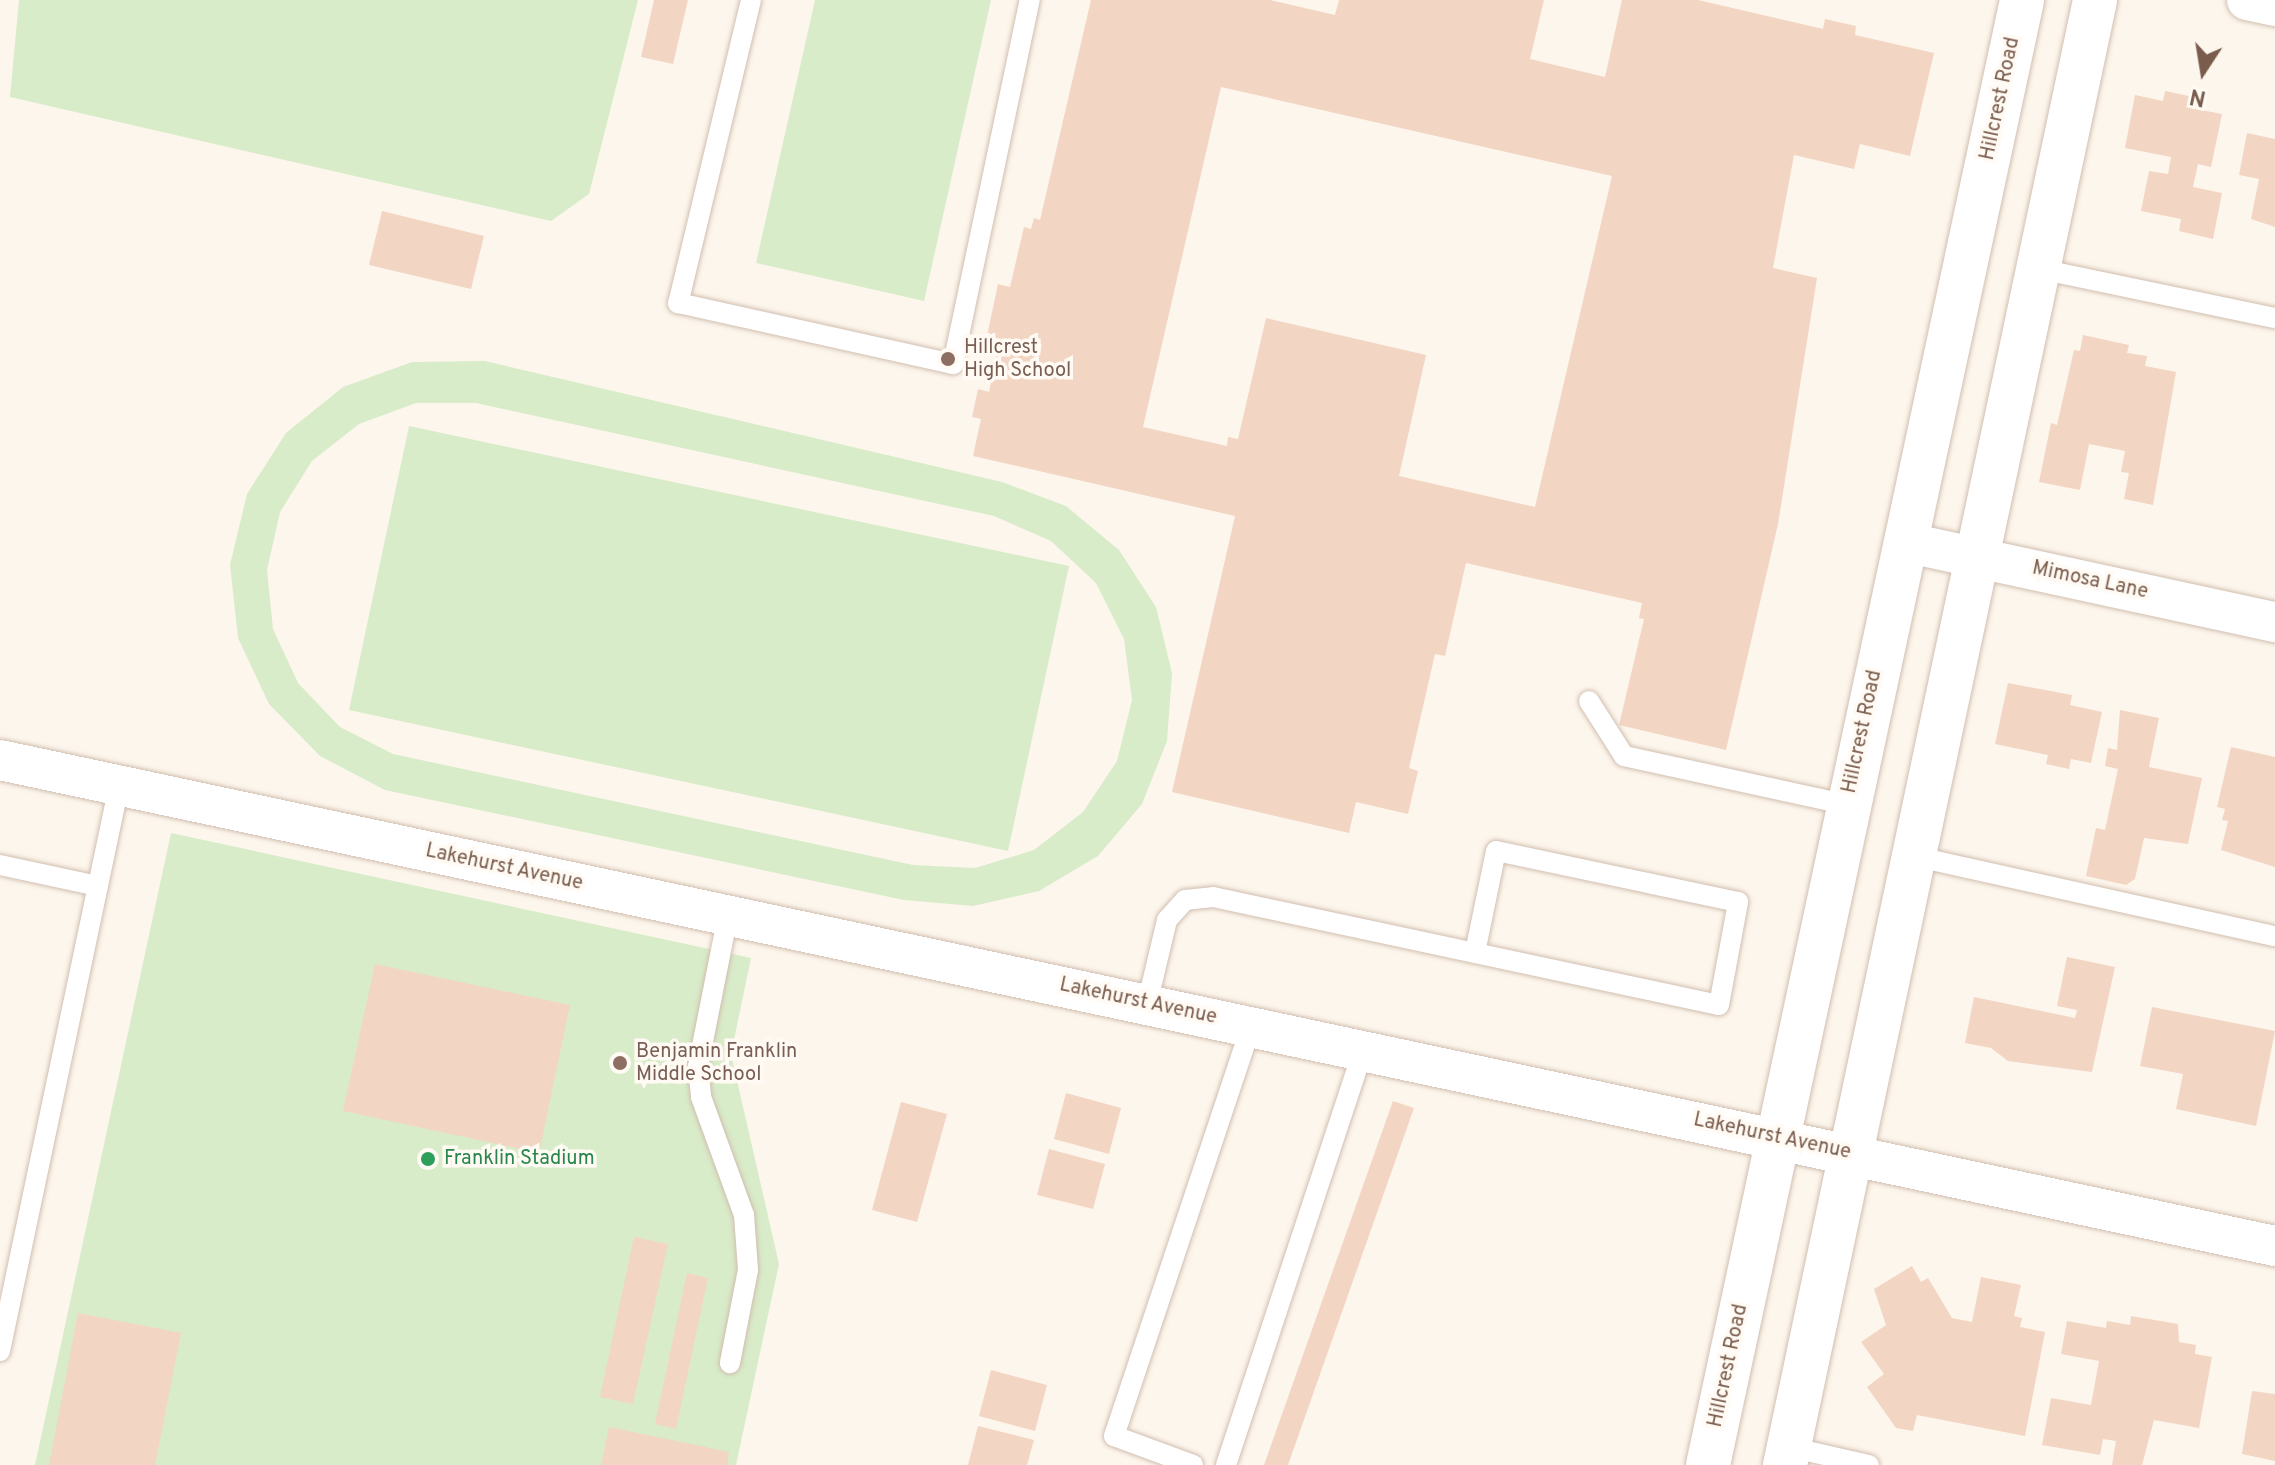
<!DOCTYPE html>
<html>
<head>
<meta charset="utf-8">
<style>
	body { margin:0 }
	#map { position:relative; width:2275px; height:1465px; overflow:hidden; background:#fdf6ec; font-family:Overpass,sans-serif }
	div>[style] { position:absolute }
	.green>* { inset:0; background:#d8ecc9 }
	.building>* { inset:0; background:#f3d5c3 }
	.roads { filter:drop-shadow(0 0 2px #d1beb0) drop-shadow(0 0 2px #d1beb0) }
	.lane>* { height:20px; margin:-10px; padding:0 10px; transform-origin:10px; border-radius:10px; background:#fff }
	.street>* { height:40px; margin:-20px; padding:0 20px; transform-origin:20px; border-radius:20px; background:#fff }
	.secondary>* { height:44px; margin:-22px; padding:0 22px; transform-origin:22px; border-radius:22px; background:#fff }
	.dots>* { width:22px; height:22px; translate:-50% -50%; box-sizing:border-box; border:4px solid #fffaf3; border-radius:50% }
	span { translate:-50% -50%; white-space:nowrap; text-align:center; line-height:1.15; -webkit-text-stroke:7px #fffaf3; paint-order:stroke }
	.street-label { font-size:20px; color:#7a5c4d }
	.education-label { font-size:20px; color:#785e54 }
	.left { translate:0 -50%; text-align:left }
	.leisure-label { font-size:20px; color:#27864d }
	.north { position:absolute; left:2163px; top:32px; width:80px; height:80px; -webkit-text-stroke:6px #fffaf3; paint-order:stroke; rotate:192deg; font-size:22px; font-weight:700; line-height:32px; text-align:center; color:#7a5c4d }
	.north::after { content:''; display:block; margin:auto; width:28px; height:36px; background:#7a5c4d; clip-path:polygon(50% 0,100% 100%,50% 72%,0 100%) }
</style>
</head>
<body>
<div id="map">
	<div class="green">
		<div style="clip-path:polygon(19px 0,638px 0,589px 194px,551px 221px,10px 97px)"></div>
		<div style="clip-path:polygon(815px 0,991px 0,924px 301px,756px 263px)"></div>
		<div style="clip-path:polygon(evenodd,485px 361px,1002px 482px,1066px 506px,1119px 550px,1156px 607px,1172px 673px,1167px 741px,1142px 804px,1098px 856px,1039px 891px,973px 906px,904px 900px,385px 790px,320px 756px,269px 704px,238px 638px,230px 565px,247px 494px,286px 433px,343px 387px,412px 362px,485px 361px,416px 403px,476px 403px,994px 516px,1051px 541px,1096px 583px,1124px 639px,1132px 700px,1117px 761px,1083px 812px,1034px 850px,975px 868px,913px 865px,393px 754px,340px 727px,298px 683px,273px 629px,267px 570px,280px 512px,312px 461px,359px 424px,416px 403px)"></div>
		<div style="clip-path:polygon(409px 426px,1069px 566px,1008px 851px,349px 710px)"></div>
		<div style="clip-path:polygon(171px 833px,751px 958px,731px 1054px,779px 1264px,736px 1465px,35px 1465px)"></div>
	</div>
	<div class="building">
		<div style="clip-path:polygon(654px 0,688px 0,673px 64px,641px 57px)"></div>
		<div style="clip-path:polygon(evenodd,1091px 0,1270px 0,1335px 15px,1339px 0,1544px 0,1530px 59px,1605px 77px,1622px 0,1698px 0,1823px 29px,1825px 19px,1856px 26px,1855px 35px,1934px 53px,1910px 156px,1860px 144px,1854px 169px,1794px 155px,1773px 268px,1817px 278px,1778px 524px,1726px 750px,1619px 725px,1644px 619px,1639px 618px,1642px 603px,1466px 563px,1445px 656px,1435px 654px,1409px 768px,1418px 771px,1408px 814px,1356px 802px,1349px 833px,1172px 792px,1235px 516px,973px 456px,981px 419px,972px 417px,978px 389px,989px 392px,1000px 339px,987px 336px,998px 284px,1010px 287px,1024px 227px,1031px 229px,1034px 218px,1040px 220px,1091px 0,1221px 87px,1612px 176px,1535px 507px,1399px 476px,1426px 355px,1266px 318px,1238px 439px,1228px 437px,1227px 446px,1143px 427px,1221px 87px)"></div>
		<div style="clip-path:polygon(2165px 91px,2194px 97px,2191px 108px,2222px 114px,2211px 167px,2198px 164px,2193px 187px,2222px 193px,2213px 239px,2179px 231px,2181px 219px,2141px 211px,2149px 171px,2168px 174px,2171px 157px,2125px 148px,2135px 95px,2163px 101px)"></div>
		<div style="clip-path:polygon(2247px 133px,2275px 139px,2275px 227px,2251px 219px,2259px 179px,2239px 175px)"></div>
		<div style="clip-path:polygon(382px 211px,484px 236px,471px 289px,369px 265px)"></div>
		<div style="clip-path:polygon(2083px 335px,2129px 345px,2127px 353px,2147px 356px,2145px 366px,2176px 372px,2153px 505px,2124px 499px,2129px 473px,2121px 472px,2125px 451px,2089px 444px,2080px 490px,2039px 482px,2051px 423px,2057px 425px,2074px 350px,2080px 351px)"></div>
		<div style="clip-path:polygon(2008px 683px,2072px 695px,2070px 705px,2102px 712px,2091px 763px,2071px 759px,2069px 769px,2046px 764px,2048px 755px,1995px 744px)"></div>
		<div style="clip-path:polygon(2120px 710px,2159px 718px,2149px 767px,2202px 778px,2188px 844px,2144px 838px,2135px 879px,2126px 885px,2086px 876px,2096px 828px,2105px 830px,2118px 769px,2105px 766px,2108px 748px,2117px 750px)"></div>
		<div style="clip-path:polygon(2231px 747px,2275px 757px,2275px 867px,2221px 850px,2228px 821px,2222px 820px,2225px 809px,2217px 807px)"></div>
		<div style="clip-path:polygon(2067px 957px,2115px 967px,2092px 1072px,2008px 1061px,1991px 1048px,1965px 1043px,1974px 997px,2075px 1018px,2077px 1010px,2057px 1006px)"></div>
		<div style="clip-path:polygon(375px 964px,570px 1005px,539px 1153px,343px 1111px)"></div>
		<div style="clip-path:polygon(2152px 1007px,2275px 1031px,2256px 1126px,2176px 1109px,2183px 1074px,2140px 1066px)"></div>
		<div style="clip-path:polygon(1066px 1093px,1121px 1108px,1109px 1154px,1054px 1139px)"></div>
		<div style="clip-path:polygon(1393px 1101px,1414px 1108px,1288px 1465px,1264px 1465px)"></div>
		<div style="clip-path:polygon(901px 1102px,947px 1114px,917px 1222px,872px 1210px)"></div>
		<div style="clip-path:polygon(1049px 1149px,1105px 1164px,1093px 1209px,1037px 1195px)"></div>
		<div style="clip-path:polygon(634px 1237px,668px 1244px,633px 1404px,600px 1397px)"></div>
		<div style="clip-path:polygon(1912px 1266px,1921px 1282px,1928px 1278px,1952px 1318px,1972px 1322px,1981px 1277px,2021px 1285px,2014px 1316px,2022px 1318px,2020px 1327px,2045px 1332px,2025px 1436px,1917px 1415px,1913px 1431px,1896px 1428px,1867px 1387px,1884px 1374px,1861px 1342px,1886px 1325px,1874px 1289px)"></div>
		<div style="clip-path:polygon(687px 1273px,708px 1278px,676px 1429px,655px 1424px)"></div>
		<div style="clip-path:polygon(78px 1313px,181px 1333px,155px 1465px,49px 1465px)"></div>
		<div style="clip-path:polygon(2131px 1316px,2178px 1324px,2179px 1342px,2196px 1345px,2195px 1354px,2212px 1357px,2199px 1428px,2154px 1420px,2142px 1465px,2112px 1465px,2116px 1441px,2103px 1439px,2100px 1455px,2042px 1445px,2051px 1398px,2091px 1405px,2099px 1361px,2061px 1354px,2067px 1321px,2106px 1328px,2107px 1321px,2130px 1325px)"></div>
		<div style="clip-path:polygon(991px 1370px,1047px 1385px,1035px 1431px,979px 1416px)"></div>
		<div style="clip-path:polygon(2252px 1391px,2275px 1394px,2275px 1461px,2242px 1454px)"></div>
		<div style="clip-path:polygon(978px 1426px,1034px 1440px,1027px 1465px,968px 1465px)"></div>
		<div style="clip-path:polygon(609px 1427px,729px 1452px,727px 1465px,601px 1465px)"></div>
	</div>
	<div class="roads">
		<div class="lane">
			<div style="left:751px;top:0;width:312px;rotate:103.5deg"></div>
			<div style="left:678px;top:303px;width:282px;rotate:12.5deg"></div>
			<div style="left:953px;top:364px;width:372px;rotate:-78.1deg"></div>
			<div style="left:2040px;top:269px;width:240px;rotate:11.8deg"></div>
			<div style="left:1589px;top:701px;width:65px;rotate:57.5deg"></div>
			<div style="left:1624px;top:756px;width:229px;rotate:12.3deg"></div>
			<div style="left:1913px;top:856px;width:371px;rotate:12.5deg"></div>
			<div style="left:0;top:865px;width:100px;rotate:12.1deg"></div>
			<div style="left:728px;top:915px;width:155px;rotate:101.2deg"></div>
			<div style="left:698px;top:1067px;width:30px;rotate:84deg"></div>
			<div style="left:701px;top:1097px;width:126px;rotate:70deg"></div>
			<div style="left:744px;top:1215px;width:55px;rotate:85.8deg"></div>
			<div style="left:748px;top:1270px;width:95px;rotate:101deg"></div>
			<div style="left:1147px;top:1004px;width:86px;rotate:-76.6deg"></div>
			<div style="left:1167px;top:920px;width:27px;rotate:-48deg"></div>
			<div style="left:1185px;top:900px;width:28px;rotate:-6deg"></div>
			<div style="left:1213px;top:897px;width:517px;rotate:12.05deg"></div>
			<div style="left:1719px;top:1005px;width:105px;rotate:-79.5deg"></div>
			<div style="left:1738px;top:902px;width:247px;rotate:-168.1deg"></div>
			<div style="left:1496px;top:851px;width:103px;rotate:101.7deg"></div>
			<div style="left:0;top:1351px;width:577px;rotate:-78.11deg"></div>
			<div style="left:1789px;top:1447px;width:82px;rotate:12.7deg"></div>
			<div style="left:1193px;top:1465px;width:84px;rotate:-159.8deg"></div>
			<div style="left:1114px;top:1436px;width:432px;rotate:-71.5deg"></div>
			<div style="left:1226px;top:1465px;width:437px;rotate:-71.7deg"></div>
		</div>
		<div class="street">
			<div style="left:2247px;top:0;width:29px;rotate:12deg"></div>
			<div style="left:1904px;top:542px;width:380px;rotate:12.2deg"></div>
			<div style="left:0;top:760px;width:2326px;rotate:12.06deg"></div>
		</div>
		<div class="secondary">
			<div style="left:1708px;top:1465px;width:1498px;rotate:-77.9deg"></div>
			<div style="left:1785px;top:1465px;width:1497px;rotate:-78.05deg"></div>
		</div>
	</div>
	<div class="dots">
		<div style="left:948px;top:359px;background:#8d6e63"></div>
		<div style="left:620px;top:1063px;background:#8d6e63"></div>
		<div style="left:428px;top:1159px;background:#2e9e5b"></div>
	</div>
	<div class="street-label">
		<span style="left:2001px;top:99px;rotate:-78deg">Hillcrest Road</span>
		<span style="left:2090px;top:581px;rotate:12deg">Mimosa Lane</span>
		<span style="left:1863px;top:732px;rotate:-78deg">Hillcrest Road</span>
		<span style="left:504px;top:868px;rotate:12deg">Lakehurst Avenue</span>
		<span style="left:1138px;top:1002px;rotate:12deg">Lakehurst Avenue</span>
		<span style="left:1772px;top:1137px;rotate:12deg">Lakehurst Avenue</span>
		<span style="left:1729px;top:1366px;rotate:-78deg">Hillcrest Road</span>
	</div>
	<div class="education-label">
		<span class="left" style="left:964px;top:360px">Hillcrest<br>High School</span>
		<span class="left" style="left:636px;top:1064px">Benjamin Franklin<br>Middle School</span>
	</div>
	<div class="leisure-label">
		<span class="left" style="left:444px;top:1159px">Franklin Stadium</span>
	</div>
	<div class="north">N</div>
</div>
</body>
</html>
